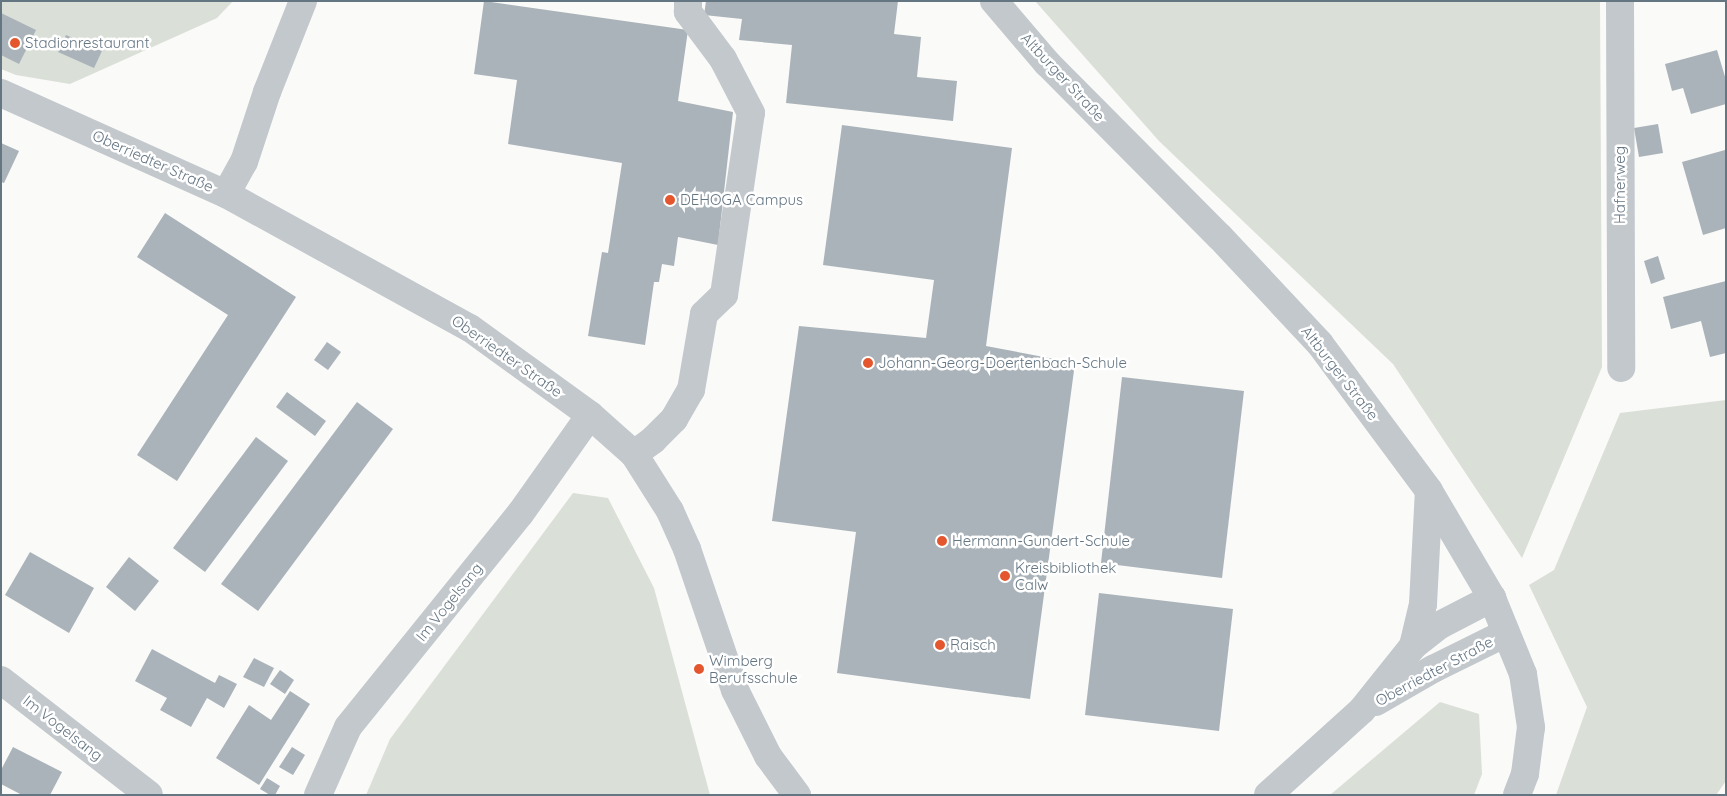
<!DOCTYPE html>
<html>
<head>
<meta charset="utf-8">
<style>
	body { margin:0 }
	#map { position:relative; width:1727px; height:796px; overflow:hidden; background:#fafaf8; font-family:Quicksand,sans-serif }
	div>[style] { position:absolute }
	.green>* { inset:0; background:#dadfd7 }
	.building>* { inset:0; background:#aab3b9 }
	.minor>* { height:28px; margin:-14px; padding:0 14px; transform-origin:14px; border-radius:14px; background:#c3c8cc }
	.dots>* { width:14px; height:14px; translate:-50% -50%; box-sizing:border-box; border:2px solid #fff; border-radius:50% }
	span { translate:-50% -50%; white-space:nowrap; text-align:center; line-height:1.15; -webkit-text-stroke:5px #fff; paint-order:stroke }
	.poi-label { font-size:15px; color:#657683 }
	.left { translate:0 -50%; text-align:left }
	.street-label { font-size:15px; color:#657683 }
	.frame { position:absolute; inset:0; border:2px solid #657683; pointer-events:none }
</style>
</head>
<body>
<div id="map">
	<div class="green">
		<div style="clip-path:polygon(1px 1px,233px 1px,217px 18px,70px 84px,16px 75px,1px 69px)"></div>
		<div style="clip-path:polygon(1035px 1px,1600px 1px,1602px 367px,1522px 558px,1393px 364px,1159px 141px)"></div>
		<div style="clip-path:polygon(1726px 400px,1726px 781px,1716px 795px,1556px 795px,1587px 707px,1529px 585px,1554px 570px,1620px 413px)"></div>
		<div style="clip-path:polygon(573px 493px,608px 498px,654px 588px,710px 795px,366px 795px,390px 739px)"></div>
		<div style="clip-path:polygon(1440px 702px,1479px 714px,1482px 774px,1474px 795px,1330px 795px)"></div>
	</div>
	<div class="building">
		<div style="clip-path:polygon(484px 1px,688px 30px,678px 101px,733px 112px,718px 245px,678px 237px,674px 266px,662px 264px,659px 282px,654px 282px,645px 345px,588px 336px,602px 252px,608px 253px,622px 163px,508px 144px,517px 80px,474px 74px)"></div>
		<div style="clip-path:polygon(706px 1px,898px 1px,894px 34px,921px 37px,917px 77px,957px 81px,953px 121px,786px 103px,792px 45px,739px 40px,742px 19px,704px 15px)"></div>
		<div style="clip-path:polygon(1px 13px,36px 30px,19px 64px,1px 55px)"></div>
		<div style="clip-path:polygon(66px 35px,102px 51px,94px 68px,58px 52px)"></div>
		<div style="clip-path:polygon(1717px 50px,1726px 80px,1726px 104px,1691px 114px,1683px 88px,1672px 91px,1665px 64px)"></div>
		<div style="clip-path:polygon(1658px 124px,1663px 153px,1639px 157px,1634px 128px)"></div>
		<div style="clip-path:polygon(842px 125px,1012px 148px,986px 346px,1075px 363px,1030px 699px,837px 673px,856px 532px,772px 521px,799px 326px,926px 338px,934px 280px,823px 265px)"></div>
		<div style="clip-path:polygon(1px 143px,19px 151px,4px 183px,1px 182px)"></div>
		<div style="clip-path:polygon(1725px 150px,1726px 228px,1703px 235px,1682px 162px)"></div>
		<div style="clip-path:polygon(165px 213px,296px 297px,177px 481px,137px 455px,228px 315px,137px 257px)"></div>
		<div style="clip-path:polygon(1658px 256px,1665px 279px,1651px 284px,1644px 261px)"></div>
		<div style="clip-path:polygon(1726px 281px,1726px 353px,1710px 357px,1701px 321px,1671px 329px,1663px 297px)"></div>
		<div style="clip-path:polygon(327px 342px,341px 352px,328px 370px,314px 360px)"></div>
		<div style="clip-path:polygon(1122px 377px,1244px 391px,1222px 578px,1101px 563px)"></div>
		<div style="clip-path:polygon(287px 392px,326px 421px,315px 436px,276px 407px)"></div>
		<div style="clip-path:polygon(357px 402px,393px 429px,258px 611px,221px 584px)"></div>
		<div style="clip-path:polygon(256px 437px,288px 461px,205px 572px,173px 548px)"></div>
		<div style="clip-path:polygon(30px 552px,94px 588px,69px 633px,5px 595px)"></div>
		<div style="clip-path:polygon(129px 557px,159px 581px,135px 611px,106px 587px)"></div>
		<div style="clip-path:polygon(1099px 593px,1233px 609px,1219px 731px,1085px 715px)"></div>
		<div style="clip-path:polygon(152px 649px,215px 683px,219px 675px,237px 684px,224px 708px,207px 698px,191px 727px,160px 710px,167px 698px,135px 681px)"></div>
		<div style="clip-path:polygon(254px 658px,274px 668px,264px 687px,243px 677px)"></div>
		<div style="clip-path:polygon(280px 670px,294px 680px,285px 694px,270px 684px)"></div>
		<div style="clip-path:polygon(290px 691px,310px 704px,259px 785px,216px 758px,249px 705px,271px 720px)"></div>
		<div style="clip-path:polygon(13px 747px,62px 772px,50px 795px,22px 795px,1px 784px,1px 770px)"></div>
		<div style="clip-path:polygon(292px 747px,305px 755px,293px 775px,279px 767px)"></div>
		<div style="clip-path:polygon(267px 778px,280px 786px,275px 795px,270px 795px,260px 789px)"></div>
	</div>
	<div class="minor">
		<div style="left:994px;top:1px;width:82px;rotate:49.5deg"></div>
		<div style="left:1047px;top:63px;width:245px;rotate:45.2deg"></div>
		<div style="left:1220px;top:237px;width:146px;rotate:46.9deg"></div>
		<div style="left:1320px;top:344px;width:183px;rotate:53.4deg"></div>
		<div style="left:1429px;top:491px;width:124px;rotate:59.5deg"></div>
		<div style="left:1492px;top:598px;width:82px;rotate:67.8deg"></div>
		<div style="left:1523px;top:674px;width:54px;rotate:81.4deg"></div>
		<div style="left:1531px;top:727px;width:47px;rotate:97.3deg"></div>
		<div style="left:1525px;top:774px;width:22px;rotate:111deg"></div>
		<div style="left:1620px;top:1px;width:367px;rotate:89.8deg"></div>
		<div style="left:1px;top:93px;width:247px;rotate:24.2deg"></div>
		<div style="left:226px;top:194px;width:278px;rotate:28.8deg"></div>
		<div style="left:470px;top:328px;width:148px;rotate:35.9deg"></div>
		<div style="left:590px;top:415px;width:59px;rotate:41.6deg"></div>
		<div style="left:634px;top:454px;width:67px;rotate:57.7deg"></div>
		<div style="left:670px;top:511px;width:42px;rotate:65.9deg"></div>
		<div style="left:687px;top:549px;width:149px;rotate:71.2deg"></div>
		<div style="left:735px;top:690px;width:74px;rotate:63.4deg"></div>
		<div style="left:768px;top:756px;width:49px;rotate:53.4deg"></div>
		<div style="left:226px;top:194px;width:37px;rotate:-61deg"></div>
		<div style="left:244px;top:162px;width:74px;rotate:-71.8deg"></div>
		<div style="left:267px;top:92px;width:98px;rotate:-68.4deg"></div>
		<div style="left:634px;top:454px;width:24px;rotate:-36deg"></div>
		<div style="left:653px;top:440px;width:30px;rotate:-45deg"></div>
		<div style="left:674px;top:419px;width:34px;rotate:-60deg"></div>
		<div style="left:691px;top:390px;width:77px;rotate:-80.3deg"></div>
		<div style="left:704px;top:314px;width:28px;rotate:-44deg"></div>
		<div style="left:724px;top:295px;width:184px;rotate:-81.6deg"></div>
		<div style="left:751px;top:113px;width:61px;rotate:-117.4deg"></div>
		<div style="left:723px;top:59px;width:59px;rotate:-126.7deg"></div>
		<div style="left:688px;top:12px;width:11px;rotate:-90deg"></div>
		<div style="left:1413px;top:646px;width:43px;rotate:-76.6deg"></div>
		<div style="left:1423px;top:604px;width:113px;rotate:-87deg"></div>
		<div style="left:1px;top:680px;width:187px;rotate:37.8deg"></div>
		<div style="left:1376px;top:702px;width:66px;rotate:-30.1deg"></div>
		<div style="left:1433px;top:669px;width:81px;rotate:-26.3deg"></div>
		<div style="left:318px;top:795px;width:74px;rotate:-66.2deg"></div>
		<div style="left:348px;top:727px;width:274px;rotate:-51.1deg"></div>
		<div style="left:520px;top:514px;width:121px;rotate:-54.7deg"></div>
		<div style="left:1268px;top:795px;width:127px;rotate:-42.1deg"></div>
		<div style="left:1362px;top:710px;width:82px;rotate:-51.4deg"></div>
		<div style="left:1413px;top:646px;width:34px;rotate:-38deg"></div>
		<div style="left:1440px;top:625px;width:59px;rotate:-27.4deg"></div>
	</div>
	<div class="dots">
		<div style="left:15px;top:43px;background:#e4572e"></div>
		<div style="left:670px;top:200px;background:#e4572e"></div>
		<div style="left:868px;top:363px;background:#e4572e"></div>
		<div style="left:942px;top:541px;background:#e4572e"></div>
		<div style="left:1005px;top:576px;background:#e4572e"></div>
		<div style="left:940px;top:645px;background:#e4572e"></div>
		<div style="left:699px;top:669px;background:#e4572e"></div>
	</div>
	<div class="poi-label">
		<span class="left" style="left:25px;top:43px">Stadionrestaurant</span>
		<span class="left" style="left:680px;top:200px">DEHOGA Campus</span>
		<span class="left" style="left:878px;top:363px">Johann-Georg-Doertenbach-Schule</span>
		<span class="left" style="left:952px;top:541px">Hermann-Gundert-Schule</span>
		<span class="left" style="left:1015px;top:576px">Kreisbibliothek<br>Calw</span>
		<span class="left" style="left:950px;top:645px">Raisch</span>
		<span class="left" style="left:709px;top:669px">Wimberg<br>Berufsschule</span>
	</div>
	<div class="street-label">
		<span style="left:1063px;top:77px;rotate:47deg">Altburger Straße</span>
		<span style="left:153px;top:161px;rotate:24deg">Oberriedter Straße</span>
		<span style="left:1620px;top:185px;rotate:-90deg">Hafnerweg</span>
		<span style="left:507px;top:356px;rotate:35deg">Oberriedter Straße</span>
		<span style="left:1340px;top:373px;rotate:52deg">Altburger Straße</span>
		<span style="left:449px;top:602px;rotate:-51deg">Im Vogelsang</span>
		<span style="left:1434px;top:671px;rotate:-28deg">Oberriedter Straße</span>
		<span style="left:63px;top:728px;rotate:38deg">Im Vogelsang</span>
	</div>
	<div class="frame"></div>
</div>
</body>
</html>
